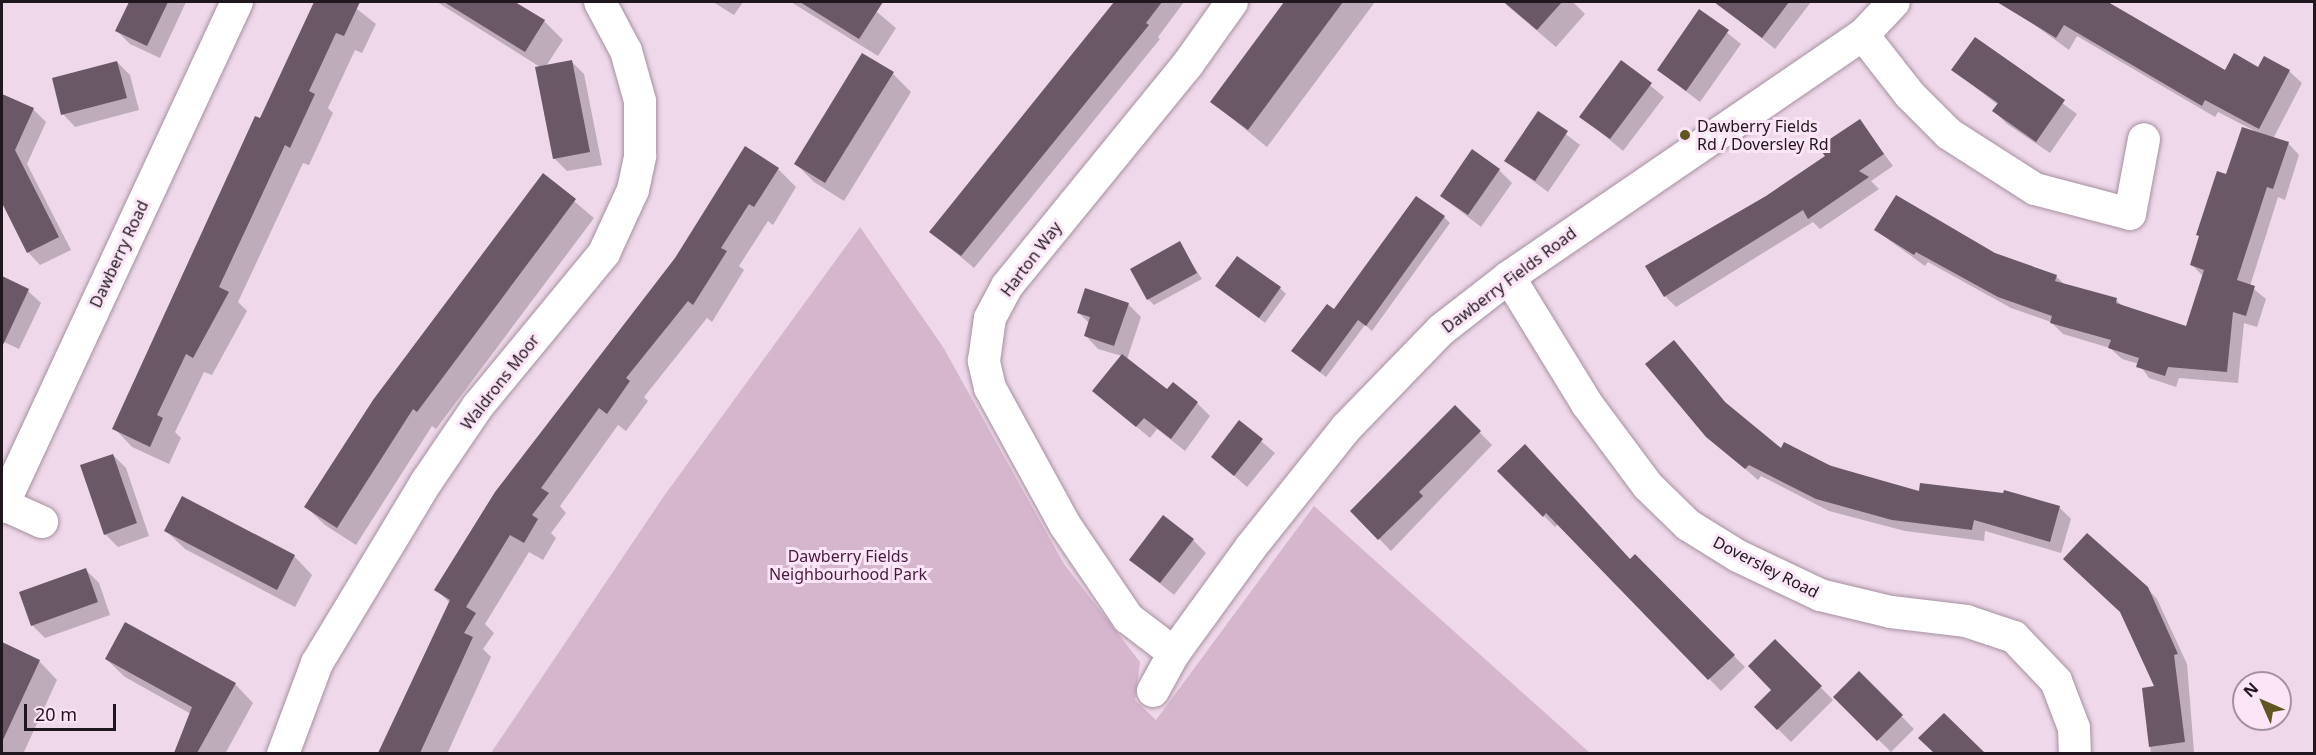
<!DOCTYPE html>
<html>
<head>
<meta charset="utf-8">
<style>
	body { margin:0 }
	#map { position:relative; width:2316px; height:755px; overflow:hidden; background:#eed8e9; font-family:"Noto Sans",sans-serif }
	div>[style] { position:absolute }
	.green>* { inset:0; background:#d5b6cd }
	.shadow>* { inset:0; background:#0003 }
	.building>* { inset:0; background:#6b5866 }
	.roads { filter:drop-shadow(0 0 2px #a590a0) drop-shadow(0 0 2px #a590a0) }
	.minor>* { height:32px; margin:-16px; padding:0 16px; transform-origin:16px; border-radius:16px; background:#fff }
	.dots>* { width:16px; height:16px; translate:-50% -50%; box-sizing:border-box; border:3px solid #fce5f6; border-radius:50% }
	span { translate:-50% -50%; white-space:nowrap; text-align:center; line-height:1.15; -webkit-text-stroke:6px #fce5f6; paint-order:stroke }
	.poi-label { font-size:16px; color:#1f171d }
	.left { translate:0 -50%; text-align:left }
	.street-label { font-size:16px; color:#1f171d }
	.park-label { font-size:16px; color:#47193f }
	.frame { position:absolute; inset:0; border:3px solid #1f171d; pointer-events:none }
	.north { position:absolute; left:2232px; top:671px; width:60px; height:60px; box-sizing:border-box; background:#fce5f6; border:2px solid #a4939f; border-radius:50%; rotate:315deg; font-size:16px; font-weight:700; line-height:24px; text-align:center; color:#1f171d }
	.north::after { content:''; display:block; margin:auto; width:21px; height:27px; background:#615622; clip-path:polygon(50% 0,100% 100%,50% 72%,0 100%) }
	.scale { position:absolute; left:24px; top:704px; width:92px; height:27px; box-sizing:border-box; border:3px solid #1f171d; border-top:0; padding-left:8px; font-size:18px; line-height:21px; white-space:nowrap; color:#1f171d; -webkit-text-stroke:4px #fce5f6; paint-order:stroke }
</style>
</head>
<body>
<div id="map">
	<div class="green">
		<div style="clip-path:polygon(860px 227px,943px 347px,1064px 564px,1140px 662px,1135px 700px,1156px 720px,1314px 506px,1590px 753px,491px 753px,664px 496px)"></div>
	</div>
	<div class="shadow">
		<div style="clip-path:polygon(131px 2px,186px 2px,160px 58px,130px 44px,117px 31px)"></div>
		<div style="clip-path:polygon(316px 2px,348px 2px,376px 24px,362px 53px,355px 50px,328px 108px,333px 113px,309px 165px,303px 163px,238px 302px,247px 311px,212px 375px,204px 372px,175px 432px,181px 438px,169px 464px,132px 447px,114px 428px)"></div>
		<div style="clip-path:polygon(437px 2px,513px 2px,544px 21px,563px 40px,546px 66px,571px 61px,584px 74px,602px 165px,567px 171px,554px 158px,540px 67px)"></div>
		<div style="clip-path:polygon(713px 2px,743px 2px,734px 15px)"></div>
		<div style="clip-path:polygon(791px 2px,865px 2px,896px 28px,878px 56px)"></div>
		<div style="clip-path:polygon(1116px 2px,1184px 2px,1158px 37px,1160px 39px,974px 268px,931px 232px)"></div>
		<div style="clip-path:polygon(1286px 2px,1375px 2px,1267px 147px,1212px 102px)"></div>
		<div style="clip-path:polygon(1503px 2px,1573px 2px,1585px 14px,1556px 47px)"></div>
		<div style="clip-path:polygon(1742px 2px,1811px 2px,1775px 49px,1732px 14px)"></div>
		<div style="clip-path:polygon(2029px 2px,2085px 2px,2114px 20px,2225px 73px,2259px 69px,2289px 71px,2302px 83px,2273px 139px,2288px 143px,2299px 155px,2285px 200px,2278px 197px,2250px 286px,2266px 299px,2257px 327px,2244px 323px,2238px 383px,2179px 378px,2176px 387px,2149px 378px,2139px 364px,2122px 359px,2110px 348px,2063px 334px,2051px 322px,2011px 308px,1928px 262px,1925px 266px,1875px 230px,1994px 255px,2056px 276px,2065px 285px,2116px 300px,2124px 307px,2187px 328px,2204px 277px,2192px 265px,2255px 131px,2218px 112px,2215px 117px,2077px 36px,2069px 50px,2021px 15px)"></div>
		<div style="clip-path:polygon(1700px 11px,1741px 44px,1700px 102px,1658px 70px)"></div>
		<div style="clip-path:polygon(1975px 39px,2077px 114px,2050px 153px,2007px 124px,1994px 111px,1998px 105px,1953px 70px)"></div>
		<div style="clip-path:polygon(863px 55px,893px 74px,911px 92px,844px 201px,814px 182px,796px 164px)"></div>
		<div style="clip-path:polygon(117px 62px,130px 75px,139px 110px,75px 127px,63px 114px)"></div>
		<div style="clip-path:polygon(1622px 62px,1664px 97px,1623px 151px,1581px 116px)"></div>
		<div style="clip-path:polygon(3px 96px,34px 110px,46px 122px,27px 164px,71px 250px,40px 265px,28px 252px,2px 200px,2px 194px,21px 184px,2px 175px)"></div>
		<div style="clip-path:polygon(1538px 113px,1580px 145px,1548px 192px,1506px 161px)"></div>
		<div style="clip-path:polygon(1860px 121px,1893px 166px,1871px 181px,1879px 189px,1820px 229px,1813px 222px,1676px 307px,1665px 296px,1767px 197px,1827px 156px)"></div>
		<div style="clip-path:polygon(778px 169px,796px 187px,773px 225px,768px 221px,739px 266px,744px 270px,712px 322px,707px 318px,644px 397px,648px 401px,626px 431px,618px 425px,560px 506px,566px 513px,551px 533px,556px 538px,543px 560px,529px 552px,485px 624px,494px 633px,483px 649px,491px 657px,447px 754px,380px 754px,450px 603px,436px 589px,496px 493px)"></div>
		<div style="clip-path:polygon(1499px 170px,1512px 183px,1481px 227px,1441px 196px)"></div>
		<div style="clip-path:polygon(543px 175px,594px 218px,436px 429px,432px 426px,356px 545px,325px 525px,306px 507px)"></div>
		<div style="clip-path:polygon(1444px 217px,1450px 223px,1372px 331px,1365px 325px,1326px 377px,1299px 357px,1334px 312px)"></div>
		<div style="clip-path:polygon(1179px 243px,1202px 279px,1154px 305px,1148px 299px)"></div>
		<div style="clip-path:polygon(2px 278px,28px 291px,41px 303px,19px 349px,2px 341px)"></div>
		<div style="clip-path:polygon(1217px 286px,1280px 288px,1286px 294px,1265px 323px)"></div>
		<div style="clip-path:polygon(1128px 304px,1141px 317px,1127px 359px,1167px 391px,1197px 403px,1210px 416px,1185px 451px,1157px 429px,1150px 438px,1094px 391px,1122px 356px,1098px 349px,1086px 336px,1089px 323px,1079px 313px)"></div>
		<div style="clip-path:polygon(1685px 354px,1731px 409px,1781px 450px,1920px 493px,2059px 507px,2071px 519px,2061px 553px,1985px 531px,1984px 541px,1905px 531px,1829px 511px,1761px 476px,1758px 480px,1707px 436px)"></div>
		<div style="clip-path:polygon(1455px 407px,1492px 445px,1391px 551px,1352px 511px)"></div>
		<div style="clip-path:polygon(1239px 422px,1275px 453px,1247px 487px,1213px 457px)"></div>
		<div style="clip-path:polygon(113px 455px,126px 468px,149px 536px,118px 547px,105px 534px)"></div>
		<div style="clip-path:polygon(1499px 471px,1631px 560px,1635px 557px,1745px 667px,1721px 691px,1558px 524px,1555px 527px)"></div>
		<div style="clip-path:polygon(166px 531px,294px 556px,312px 575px,295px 607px,185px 549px)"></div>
		<div style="clip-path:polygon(1193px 540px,1206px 553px,1174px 595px,1131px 560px)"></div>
		<div style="clip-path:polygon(86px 570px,99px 583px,110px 615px,45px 638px,32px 625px)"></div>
		<div style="clip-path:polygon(2147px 588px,2157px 599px,2187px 664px,2194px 752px,2151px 754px,2144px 689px,2156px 688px,2122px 612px)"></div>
		<div style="clip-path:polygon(1775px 641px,1833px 700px,1791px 742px,1756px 707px,1773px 690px)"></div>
		<div style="clip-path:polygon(7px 647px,39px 661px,57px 680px,23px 754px,2px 754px,2px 659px)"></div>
		<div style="clip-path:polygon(106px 659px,235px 684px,253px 703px,225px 754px,175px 754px,191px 714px,125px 677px)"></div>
		<div style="clip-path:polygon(1859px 673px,1914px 729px,1891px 752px,1835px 697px)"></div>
		<div style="clip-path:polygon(1944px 715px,1982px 754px,1936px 754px,1921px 738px)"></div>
	</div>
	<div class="building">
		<div style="clip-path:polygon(129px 2px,168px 2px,147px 46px,115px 31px)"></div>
		<div style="clip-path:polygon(314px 2px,360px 2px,344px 36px,336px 33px,309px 91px,315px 94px,290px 148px,285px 145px,219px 287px,229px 292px,193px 358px,186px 354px,157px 415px,163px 418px,150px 447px,112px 429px,255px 116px,260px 118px)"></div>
		<div style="clip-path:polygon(444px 2px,515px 2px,545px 20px,525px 52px)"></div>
		<div style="clip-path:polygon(800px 2px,883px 2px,859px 39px)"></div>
		<div style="clip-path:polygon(1114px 2px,1162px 2px,1146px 23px,1149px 25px,961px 256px,929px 232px)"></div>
		<div style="clip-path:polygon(1284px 2px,1343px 2px,1248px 130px,1210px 102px)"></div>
		<div style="clip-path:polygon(1504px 2px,1562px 2px,1537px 30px)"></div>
		<div style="clip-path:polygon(1714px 2px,1789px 2px,1762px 38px)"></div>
		<div style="clip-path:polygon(1997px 2px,2108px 2px,2225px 70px,2234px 53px,2258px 67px,2264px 56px,2290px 70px,2259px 129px,2205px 100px,2202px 106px,2064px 25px,2056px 38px)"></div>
		<div style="clip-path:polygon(1699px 9px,1729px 30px,1686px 91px,1657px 70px)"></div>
		<div style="clip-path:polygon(1975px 37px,2065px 100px,2036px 142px,1992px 111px,1998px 103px,1951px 70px)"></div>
		<div style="clip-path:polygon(862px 53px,894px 72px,825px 183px,794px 164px)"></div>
		<div style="clip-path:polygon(572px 60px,590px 152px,553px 159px,535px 67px)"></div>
		<div style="clip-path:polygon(1621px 60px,1652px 83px,1610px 139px,1579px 117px)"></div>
		<div style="clip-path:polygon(117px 61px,127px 98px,61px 115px,52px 78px)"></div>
		<div style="clip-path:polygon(2px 94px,34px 108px,15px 150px,59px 237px,27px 253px,2px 203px)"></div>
		<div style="clip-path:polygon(1538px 111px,1568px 131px,1535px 181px,1504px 161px)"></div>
		<div style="clip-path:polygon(1860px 119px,1884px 154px,1859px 171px,1869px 177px,1808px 219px,1803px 210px,1664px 297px,1645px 266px,1766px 196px,1825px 156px,1818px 147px)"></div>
		<div style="clip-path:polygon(2242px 127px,2289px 142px,2273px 189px,2267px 187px,2237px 280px,2255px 286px,2246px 316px,2233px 312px,2227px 372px,2168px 367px,2165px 376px,2136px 367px,2139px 358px,2108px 348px,2111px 340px,2050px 323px,2052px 316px,1998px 297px,1916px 252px,1914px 255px,1874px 230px,1896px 195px,1995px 253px,2057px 275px,2055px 281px,2117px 298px,2116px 303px,2186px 326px,2204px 270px,2190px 265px,2199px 236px,2196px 235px,2217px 171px,2226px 174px)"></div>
		<div style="clip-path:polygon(745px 146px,779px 168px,754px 207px,749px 204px,721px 248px,727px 251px,693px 305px,688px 301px,626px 378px,630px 381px,607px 414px,599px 408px,541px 488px,549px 493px,532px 515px,538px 519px,524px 543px,510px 535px,466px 607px,476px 613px,464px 633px,473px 637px,420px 753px,378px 753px,450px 600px,434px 590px,495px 492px,675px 258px)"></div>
		<div style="clip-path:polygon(1472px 149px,1500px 169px,1468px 215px,1440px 196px)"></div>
		<div style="clip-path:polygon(543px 173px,576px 199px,417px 412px,413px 409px,337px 528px,304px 507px,373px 400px)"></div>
		<div style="clip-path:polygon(1416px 196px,1445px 216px,1366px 326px,1358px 320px,1320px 372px,1291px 351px,1327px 304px,1334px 309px)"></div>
		<div style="clip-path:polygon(1180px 241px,1197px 273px,1147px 300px,1130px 269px)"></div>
		<div style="clip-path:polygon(1237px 256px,1281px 287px,1259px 318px,1215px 286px)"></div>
		<div style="clip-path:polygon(2px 276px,29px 289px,2px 347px)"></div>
		<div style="clip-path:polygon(1085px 288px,1129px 303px,1114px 346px,1084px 336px,1090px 317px,1077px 313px)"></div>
		<div style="clip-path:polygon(1674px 340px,1725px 402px,1781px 448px,1784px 442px,1831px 466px,1919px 491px,1920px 483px,2003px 493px,2004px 490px,2060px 506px,2050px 542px,1974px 520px,1972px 530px,1892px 520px,1816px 499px,1749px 465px,1745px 469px,1706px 437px,1645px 364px)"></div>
		<div style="clip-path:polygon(1122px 354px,1167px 389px,1173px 382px,1198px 402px,1171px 439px,1144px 418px,1136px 427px,1092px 391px)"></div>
		<div style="clip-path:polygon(1455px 405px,1481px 431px,1419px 492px,1423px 496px,1378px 540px,1350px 511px)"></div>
		<div style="clip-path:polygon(1239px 420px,1263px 439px,1234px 476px,1211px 457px)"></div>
		<div style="clip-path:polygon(1525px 444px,1630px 559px,1635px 554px,1735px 655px,1708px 680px,1546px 513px,1543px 517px,1497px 471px)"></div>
		<div style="clip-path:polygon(113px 454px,137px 523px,104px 535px,80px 465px)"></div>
		<div style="clip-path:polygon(182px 496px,295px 555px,277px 590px,164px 531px)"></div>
		<div style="clip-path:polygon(1163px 515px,1194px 539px,1160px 583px,1129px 560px)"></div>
		<div style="clip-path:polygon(2087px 533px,2148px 587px,2178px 654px,2174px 655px,2185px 742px,2149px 747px,2142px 688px,2154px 686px,2120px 612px,2063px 559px)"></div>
		<div style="clip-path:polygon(86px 568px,98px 602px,31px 626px,19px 592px)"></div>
		<div style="clip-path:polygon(125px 622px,236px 683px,197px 753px,174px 753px,192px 707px,105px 659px)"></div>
		<div style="clip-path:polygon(1775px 639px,1822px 686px,1777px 730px,1754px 707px,1771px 690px,1748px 666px)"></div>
		<div style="clip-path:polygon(2px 642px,40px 660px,2px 742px)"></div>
		<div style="clip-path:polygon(1859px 671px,1903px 715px,1877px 741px,1833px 697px)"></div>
		<div style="clip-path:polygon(1944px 713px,1985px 753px,1934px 753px,1918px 738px)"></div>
	</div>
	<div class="roads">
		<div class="minor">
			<div style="left:1863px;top:35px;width:76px;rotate:51.9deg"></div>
			<div style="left:1910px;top:95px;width:55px;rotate:45deg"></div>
			<div style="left:1949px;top:134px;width:102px;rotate:32.6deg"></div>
			<div style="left:2035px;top:189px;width:98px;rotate:14.7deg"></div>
			<div style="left:2130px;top:214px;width:76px;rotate:-79.4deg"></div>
			<div style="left:1509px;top:277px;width:149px;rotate:58.4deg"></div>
			<div style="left:1587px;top:404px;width:102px;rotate:53.4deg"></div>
			<div style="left:1648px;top:486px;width:56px;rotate:44.3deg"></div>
			<div style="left:1688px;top:525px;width:59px;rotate:31.8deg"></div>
			<div style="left:1738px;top:556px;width:91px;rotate:25.4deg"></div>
			<div style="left:1820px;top:595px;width:73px;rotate:13.5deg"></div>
			<div style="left:1891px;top:612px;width:76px;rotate:6.8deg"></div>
			<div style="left:1966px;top:621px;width:51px;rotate:18.4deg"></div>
			<div style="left:2014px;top:637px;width:61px;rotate:46.3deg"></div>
			<div style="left:2056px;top:681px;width:50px;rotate:69deg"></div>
			<div style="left:2074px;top:728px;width:26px;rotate:88deg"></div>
			<div style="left:2px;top:504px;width:44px;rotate:24.2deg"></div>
			<div style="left:2px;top:507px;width:557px;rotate:-65.05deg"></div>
			<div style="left:1174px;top:653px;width:58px;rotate:-142.7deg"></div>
			<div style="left:1128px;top:618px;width:112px;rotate:-124.1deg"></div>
			<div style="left:1065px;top:525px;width:156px;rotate:-118.7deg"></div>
			<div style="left:990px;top:388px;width:28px;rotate:-103deg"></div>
			<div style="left:984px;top:361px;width:43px;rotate:-82.1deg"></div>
			<div style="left:990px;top:318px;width:36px;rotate:-62deg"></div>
			<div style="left:1007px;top:286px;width:286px;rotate:-50.8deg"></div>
			<div style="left:1188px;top:64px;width:76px;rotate:-54.6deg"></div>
			<div style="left:1153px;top:691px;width:43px;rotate:-61.1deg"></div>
			<div style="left:1174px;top:653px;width:131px;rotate:-54deg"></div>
			<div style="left:1251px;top:547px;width:152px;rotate:-51.4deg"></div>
			<div style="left:1346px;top:428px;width:136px;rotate:-45.9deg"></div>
			<div style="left:1441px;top:330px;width:86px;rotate:-37.9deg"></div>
			<div style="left:1509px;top:277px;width:429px;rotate:-34.4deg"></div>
			<div style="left:1863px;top:35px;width:45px;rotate:-46.8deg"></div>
			<div style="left:283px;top:754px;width:97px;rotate:-69.5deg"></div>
			<div style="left:317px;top:663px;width:213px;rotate:-58.9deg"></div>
			<div style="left:427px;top:481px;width:91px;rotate:-55.8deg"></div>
			<div style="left:478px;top:406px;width:198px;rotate:-50.5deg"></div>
			<div style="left:604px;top:253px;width:69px;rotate:-65.3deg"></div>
			<div style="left:633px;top:190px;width:35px;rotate:-78deg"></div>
			<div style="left:640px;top:156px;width:55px;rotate:-90deg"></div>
			<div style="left:640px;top:101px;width:52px;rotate:-105.6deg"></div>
			<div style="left:626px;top:51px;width:55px;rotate:-118deg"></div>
		</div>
	</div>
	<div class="dots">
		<div style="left:1685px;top:135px;background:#615622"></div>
	</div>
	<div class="poi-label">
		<span class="left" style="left:1697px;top:135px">Dawberry Fields<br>Rd / Doversley Rd</span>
	</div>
	<div class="street-label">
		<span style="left:119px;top:254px;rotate:-65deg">Dawberry Road</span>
		<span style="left:1031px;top:259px;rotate:-53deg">Harton Way</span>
		<span style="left:1509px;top:280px;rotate:-37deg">Dawberry Fields Road</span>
		<span style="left:500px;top:382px;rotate:-52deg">Waldrons Moor</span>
		<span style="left:1766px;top:567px;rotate:27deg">Doversley Road</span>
	</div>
	<div class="park-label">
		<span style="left:848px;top:565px">Dawberry Fields<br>Neighbourhood Park</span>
	</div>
	<div class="frame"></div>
	<div class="north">N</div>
	<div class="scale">20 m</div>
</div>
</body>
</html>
